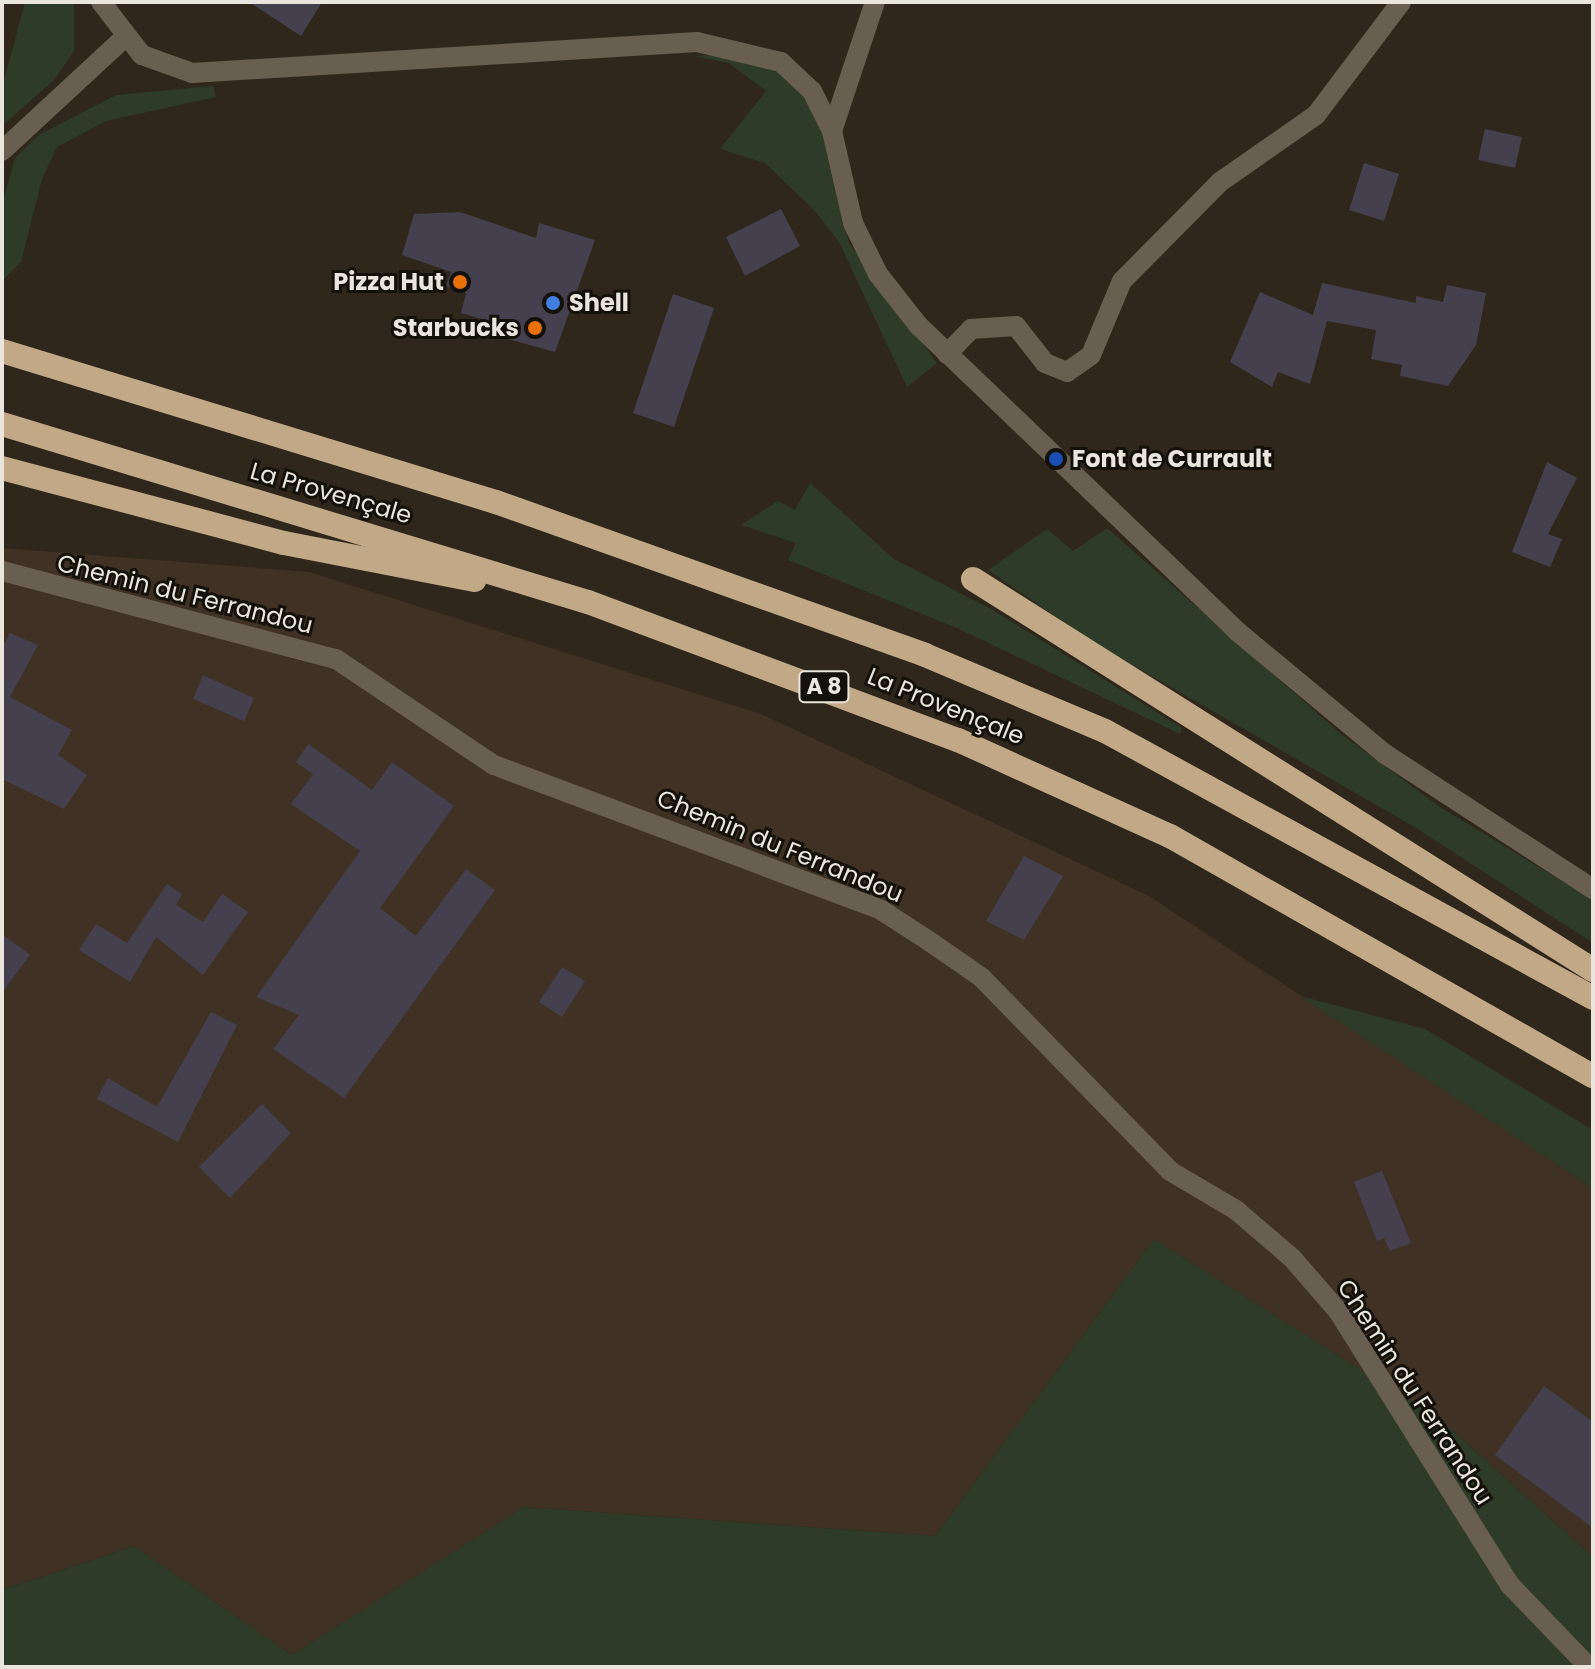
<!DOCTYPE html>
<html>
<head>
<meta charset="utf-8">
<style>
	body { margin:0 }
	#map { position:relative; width:1595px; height:1669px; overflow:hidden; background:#2f271b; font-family:Poppins,sans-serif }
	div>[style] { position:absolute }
	.industrial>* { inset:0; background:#3f3124 }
	.green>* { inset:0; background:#2e3b28 }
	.building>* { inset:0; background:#45404e }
	.minor>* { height:20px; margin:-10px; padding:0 10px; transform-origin:10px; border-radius:10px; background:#685f51 }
	.highway>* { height:24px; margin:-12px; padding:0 12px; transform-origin:12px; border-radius:12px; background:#c1a987 }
	.dots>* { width:22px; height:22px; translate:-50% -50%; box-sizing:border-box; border:4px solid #14110b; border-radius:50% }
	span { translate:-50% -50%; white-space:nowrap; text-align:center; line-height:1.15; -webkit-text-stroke:6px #14110b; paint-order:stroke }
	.shield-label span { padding:2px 6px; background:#14110b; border:2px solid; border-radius:6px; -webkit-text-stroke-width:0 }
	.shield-label { font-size:22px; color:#ebe6dd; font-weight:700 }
	.poi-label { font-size:24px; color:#ebe6dd; font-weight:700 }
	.right { translate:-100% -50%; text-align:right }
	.left { translate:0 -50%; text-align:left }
	.street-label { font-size:24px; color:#ebe6dd }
	.frame { position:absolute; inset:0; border:4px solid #ebe6dd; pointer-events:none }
</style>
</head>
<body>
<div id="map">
	<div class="industrial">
		<div style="clip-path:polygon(2px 548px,309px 572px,761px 714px,1149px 896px,1593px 1188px,1593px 1557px,1442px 1421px,1154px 1239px,935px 1536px,524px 1507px,292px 1655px,134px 1546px,2px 1590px)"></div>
	</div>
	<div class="green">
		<div style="clip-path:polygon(25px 2px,74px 2px,74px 51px,54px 80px,2px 126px,2px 88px)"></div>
		<div style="clip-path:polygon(721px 55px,775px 70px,806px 99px,823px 135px,849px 243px,937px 363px,907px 387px,839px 242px,815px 211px,765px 163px,720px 149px,766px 91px,729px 63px,694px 56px)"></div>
		<div style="clip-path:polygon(213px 86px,216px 97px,106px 121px,57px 147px,42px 179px,21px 262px,2px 281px,2px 204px,15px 158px,39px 135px,116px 95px)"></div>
		<div style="clip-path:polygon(810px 483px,894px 559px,993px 610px,1182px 728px,1180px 734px,957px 628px,788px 560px,796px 543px,741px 525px,778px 501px,795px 510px)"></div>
		<div style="clip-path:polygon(1107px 528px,1341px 734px,1440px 807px,1593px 900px,1593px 943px,1413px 826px,1094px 643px,988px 570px,1047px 529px,1073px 551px)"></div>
		<div style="clip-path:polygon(1300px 996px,1425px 1029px,1593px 1130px,1593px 1188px)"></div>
		<div style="clip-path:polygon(1154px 1239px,1442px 1421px,1593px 1557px,1593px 1667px,2px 1667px,2px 1590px,134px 1546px,292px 1655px,524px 1507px,935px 1536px)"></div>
	</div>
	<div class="building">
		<div style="clip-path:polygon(249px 2px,322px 2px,301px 36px)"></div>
		<div style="clip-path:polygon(1485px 129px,1522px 137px,1515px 168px,1478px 160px)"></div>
		<div style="clip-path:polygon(1364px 163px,1399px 174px,1384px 221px,1349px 210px)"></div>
		<div style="clip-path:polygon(781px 209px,800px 246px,745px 276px,726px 237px)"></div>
		<div style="clip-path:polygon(460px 212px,536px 238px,539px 223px,595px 240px,555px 352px,494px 335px,499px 324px,461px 313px,466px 293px,446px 286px,451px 272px,402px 255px,414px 214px)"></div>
		<div style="clip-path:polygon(1322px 283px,1416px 303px,1416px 296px,1443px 302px,1447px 285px,1486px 293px,1476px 345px,1448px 386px,1400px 376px,1402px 365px,1371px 359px,1376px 330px,1327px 321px,1310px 384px,1278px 372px,1272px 387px,1230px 362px,1260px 292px,1313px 315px)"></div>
		<div style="clip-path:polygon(673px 294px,714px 308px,674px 427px,633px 413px)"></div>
		<div style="clip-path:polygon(1547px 462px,1577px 478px,1548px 534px,1562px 539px,1550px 567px,1512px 552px)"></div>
		<div style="clip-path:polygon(10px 633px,38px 645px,10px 697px,72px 730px,58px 755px,87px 775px,64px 809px,2px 779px,2px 648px)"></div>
		<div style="clip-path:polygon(203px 675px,254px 698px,244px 721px,193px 699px)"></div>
		<div style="clip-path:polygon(308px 744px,372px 790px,392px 762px,454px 806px,380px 908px,416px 936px,466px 869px,495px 890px,344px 1098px,273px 1049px,299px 1015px,256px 997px,360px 851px,291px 804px,313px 774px,296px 762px)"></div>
		<div style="clip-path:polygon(1024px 856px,1063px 876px,1024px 940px,986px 921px)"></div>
		<div style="clip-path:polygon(167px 884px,182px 894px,176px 905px,203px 922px,222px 894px,248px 912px,203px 975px,156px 937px,130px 982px,79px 950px,96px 924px,127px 943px)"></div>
		<div style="clip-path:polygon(2px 934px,30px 955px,2px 993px)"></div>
		<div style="clip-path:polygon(562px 967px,585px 981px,562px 1017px,539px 1002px)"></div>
		<div style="clip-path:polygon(211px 1012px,237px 1025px,178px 1142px,97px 1099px,108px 1078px,157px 1107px)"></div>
		<div style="clip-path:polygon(262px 1104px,291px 1133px,230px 1198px,199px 1167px)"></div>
		<div style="clip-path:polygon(1382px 1171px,1411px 1243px,1390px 1251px,1384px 1238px,1377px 1241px,1354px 1182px)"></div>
		<div style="clip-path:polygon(1544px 1386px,1593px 1422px,1593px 1528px,1495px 1455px)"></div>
	</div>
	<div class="minor">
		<div style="left:101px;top:2px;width:67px;rotate:52.3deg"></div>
		<div style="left:142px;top:55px;width:53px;rotate:19.8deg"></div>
		<div style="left:192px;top:73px;width:506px;rotate:-3.51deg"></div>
		<div style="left:697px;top:42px;width:86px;rotate:13.4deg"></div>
		<div style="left:781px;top:62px;width:42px;rotate:43.1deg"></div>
		<div style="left:812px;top:91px;width:45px;rotate:63.4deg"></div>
		<div style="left:832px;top:131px;width:94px;rotate:77.1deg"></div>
		<div style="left:853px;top:223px;width:57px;rotate:63.9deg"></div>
		<div style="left:878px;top:274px;width:65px;rotate:51.9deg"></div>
		<div style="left:918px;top:325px;width:443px;rotate:43.8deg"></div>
		<div style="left:1238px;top:632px;width:191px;rotate:39.7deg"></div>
		<div style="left:1385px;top:754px;width:248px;rotate:33deg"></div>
		<div style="left:832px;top:131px;width:136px;rotate:-71.6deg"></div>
		<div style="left:2px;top:151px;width:165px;rotate:-42.8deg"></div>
		<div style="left:947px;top:354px;width:35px;rotate:-46deg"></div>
		<div style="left:971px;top:329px;width:45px;rotate:-3.8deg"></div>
		<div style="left:1016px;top:326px;width:47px;rotate:51.9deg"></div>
		<div style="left:1045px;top:363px;width:24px;rotate:22deg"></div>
		<div style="left:1067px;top:372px;width:29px;rotate:-35deg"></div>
		<div style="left:1091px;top:355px;width:80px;rotate:-67.3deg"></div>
		<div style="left:1122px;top:281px;width:139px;rotate:-45.3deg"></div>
		<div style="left:1220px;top:182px;width:117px;rotate:-34.9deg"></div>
		<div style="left:1316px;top:115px;width:141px;rotate:-53deg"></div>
		<div style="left:2px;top:571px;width:345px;rotate:14.8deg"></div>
		<div style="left:336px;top:659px;width:190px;rotate:33.9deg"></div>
		<div style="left:494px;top:765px;width:413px;rotate:20.5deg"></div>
		<div style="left:881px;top:910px;width:57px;rotate:32.9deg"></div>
		<div style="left:929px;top:941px;width:63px;rotate:34.7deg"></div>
		<div style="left:981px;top:977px;width:271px;rotate:45.7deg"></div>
		<div style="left:1170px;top:1171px;width:77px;rotate:30.6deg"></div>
		<div style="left:1236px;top:1210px;width:74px;rotate:40.6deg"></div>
		<div style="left:1292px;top:1258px;width:70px;rotate:49deg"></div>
		<div style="left:1338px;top:1311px;width:324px;rotate:57.9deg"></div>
		<div style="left:1510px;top:1585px;width:114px;rotate:46.1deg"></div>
	</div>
	<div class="highway">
		<div style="left:2px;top:351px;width:517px;rotate:17deg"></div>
		<div style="left:496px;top:502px;width:455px;rotate:19.6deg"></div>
		<div style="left:925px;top:655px;width:195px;rotate:22.9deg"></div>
		<div style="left:1105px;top:731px;width:556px;rotate:28.68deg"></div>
		<div style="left:2px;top:424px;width:612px;rotate:16.9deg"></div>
		<div style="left:588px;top:602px;width:395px;rotate:20.5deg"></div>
		<div style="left:958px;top:740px;width:233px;rotate:24.4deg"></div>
		<div style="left:1170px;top:836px;width:486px;rotate:29.6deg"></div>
		<div style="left:2px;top:468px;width:292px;rotate:14.9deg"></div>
		<div style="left:284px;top:543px;width:194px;rotate:11deg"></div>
		<div style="left:973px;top:579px;width:733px;rotate:32.24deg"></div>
	</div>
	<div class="dots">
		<div style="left:460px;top:282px;background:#e8710a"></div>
		<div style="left:553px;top:303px;background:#3f7fe0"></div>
		<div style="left:535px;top:328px;background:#e8710a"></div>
		<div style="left:1056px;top:459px;background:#1a4fb4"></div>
	</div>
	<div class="shield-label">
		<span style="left:824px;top:687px">A 8</span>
	</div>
	<div class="poi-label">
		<span class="right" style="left:444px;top:282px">Pizza Hut</span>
		<span class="left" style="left:569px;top:303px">Shell</span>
		<span class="right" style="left:519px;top:328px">Starbucks</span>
		<span class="left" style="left:1072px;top:459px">Font de Currault</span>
	</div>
	<div class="street-label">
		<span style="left:331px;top:493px;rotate:16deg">La Provençale</span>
		<span style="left:185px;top:594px;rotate:14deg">Chemin du Ferrandou</span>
		<span style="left:946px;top:706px;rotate:22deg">La Provençale</span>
		<span style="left:780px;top:846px;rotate:22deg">Chemin du Ferrandou</span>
		<span style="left:1415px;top:1392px;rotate:57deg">Chemin du Ferrandou</span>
	</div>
	<div class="frame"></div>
</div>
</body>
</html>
